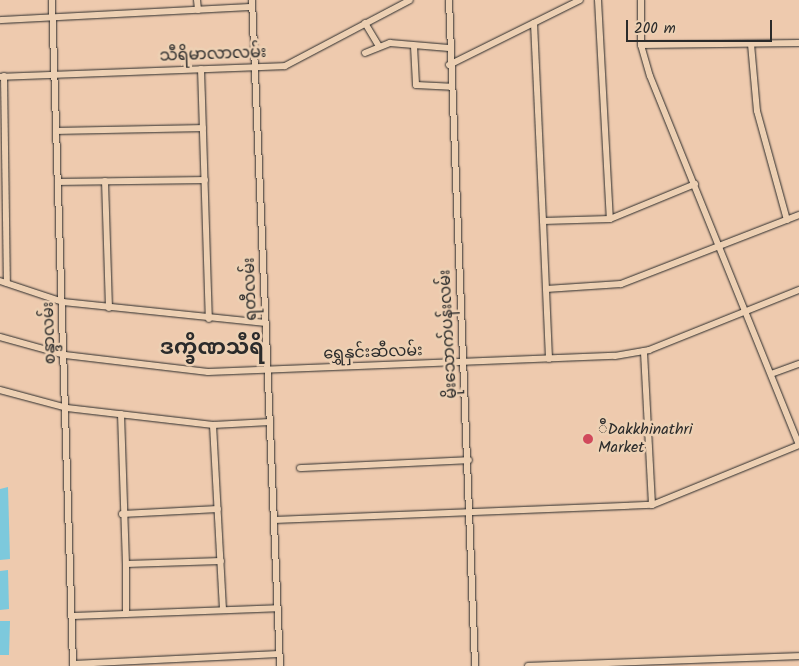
<!DOCTYPE html>
<html>
<head>
<meta charset="utf-8">
<style>
	body { margin:0 }
	#map { position:relative; width:799px; height:666px; overflow:hidden; background:#eecaae; font-family:Kalam,"Noto Sans Myanmar",sans-serif }
	div>[style] { position:absolute }
	.water>* { inset:0; background:#7dc9dc }
	.roads { filter:drop-shadow(0 0 1px #2b2b2b) drop-shadow(0 0 1px #2b2b2b) }
	.minor>* { height:6px; margin:-3px; padding:0 3px; transform-origin:3px; border-radius:3px; background:#edd0b3 }
	.dots>* { width:14px; height:14px; translate:-50% -50%; box-sizing:border-box; border:2px solid #edd0b3; border-radius:50% }
	span { translate:-50% -50%; white-space:nowrap; text-align:center; line-height:1.15; -webkit-text-stroke:5px #edd0b3; paint-order:stroke }
	.street-label { font-size:16px; color:#2b2b2b }
	.poi-label { font-size:16px; color:#2b2b2b }
	.left { translate:0 -50%; text-align:left }
	.district-label { font-size:21px; color:#2b2b2b; font-weight:700 }
	.scale { position:absolute; left:626px; top:20px; width:146px; height:22px; box-sizing:border-box; border:2px solid #2b2b2b; border-top:0; padding-left:6px; font-size:15px; line-height:18px; white-space:nowrap; color:#2b2b2b; -webkit-text-stroke:4px #edd0b3; paint-order:stroke }
</style>
</head>
<body>
<div id="map">
	<div class="water">
		<div style="clip-path:polygon(8px 487px,10px 559px,0 560px,0 489px)"></div>
		<div style="clip-path:polygon(8px 570px,9px 609px,0 610px,0 571px)"></div>
		<div style="clip-path:polygon(0 621px,10px 621px,9px 655px,0 655px)"></div>
	</div>
	<div class="roads">
		<div class="minor">
			<div style="left:52px;top:0;width:666px;rotate:88.19deg"></div>
			<div style="left:197px;top:0;width:10px;rotate:84deg"></div>
			<div style="left:252px;top:0;width:667px;rotate:87.59deg"></div>
			<div style="left:449px;top:0;width:667px;rotate:87.76deg"></div>
			<div style="left:598px;top:0;width:219px;rotate:86.9deg"></div>
			<div style="left:641px;top:0;width:45px;rotate:90deg"></div>
			<div style="left:641px;top:45px;width:32px;rotate:74deg"></div>
			<div style="left:650px;top:76px;width:397px;rotate:68deg"></div>
			<div style="left:0;top:20px;width:252px;rotate:-3deg"></div>
			<div style="left:365px;top:23px;width:27px;rotate:59deg"></div>
			<div style="left:534px;top:23px;width:198px;rotate:87.4deg"></div>
			<div style="left:543px;top:221px;width:67px;rotate:-1.7deg"></div>
			<div style="left:610px;top:219px;width:92px;rotate:-22.4deg"></div>
			<div style="left:751px;top:44px;width:67px;rotate:84.9deg"></div>
			<div style="left:757px;top:111px;width:113px;rotate:74.6deg"></div>
			<div style="left:641px;top:45px;width:158px;rotate:-0.7deg"></div>
			<div style="left:414px;top:46px;width:39px;rotate:87deg"></div>
			<div style="left:416px;top:85px;width:35px;rotate:3deg"></div>
			<div style="left:365px;top:53px;width:27px;rotate:-22deg"></div>
			<div style="left:390px;top:43px;width:59px;rotate:4.8deg"></div>
			<div style="left:449px;top:65px;width:146px;rotate:-26.4deg"></div>
			<div style="left:201px;top:69px;width:250px;rotate:88.2deg"></div>
			<div style="left:4px;top:76px;width:207px;rotate:89.2deg"></div>
			<div style="left:0;top:77px;width:285px;rotate:-2.2deg"></div>
			<div style="left:285px;top:66px;width:141px;rotate:-27.8deg"></div>
			<div style="left:57px;top:131px;width:146px;rotate:-1.2deg"></div>
			<div style="left:105px;top:181px;width:127px;rotate:88.2deg"></div>
			<div style="left:58px;top:182px;width:147px;rotate:-0.8deg"></div>
			<div style="left:543px;top:221px;width:138px;rotate:87.5deg"></div>
			<div style="left:0;top:281px;width:66px;rotate:18.4deg"></div>
			<div style="left:63px;top:302px;width:204px;rotate:5.9deg"></div>
			<div style="left:546px;top:289px;width:75px;rotate:-3.8deg"></div>
			<div style="left:621px;top:284px;width:191px;rotate:-21.2deg"></div>
			<div style="left:0;top:337px;width:67px;rotate:15.5deg"></div>
			<div style="left:65px;top:355px;width:144px;rotate:6.8deg"></div>
			<div style="left:208px;top:372px;width:407px;rotate:-2.3deg"></div>
			<div style="left:615px;top:356px;width:35px;rotate:-10deg"></div>
			<div style="left:649px;top:350px;width:162px;rotate:-21.8deg"></div>
			<div style="left:771px;top:374px;width:30px;rotate:-20deg"></div>
			<div style="left:0;top:390px;width:69px;rotate:15deg"></div>
			<div style="left:67px;top:408px;width:147px;rotate:6.6deg"></div>
			<div style="left:213px;top:425px;width:57px;rotate:-3deg"></div>
			<div style="left:121px;top:414px;width:150px;rotate:88.1deg"></div>
			<div style="left:213px;top:425px;width:185px;rotate:86.9deg"></div>
			<div style="left:300px;top:468px;width:169px;rotate:-2.7deg"></div>
			<div style="left:652px;top:505px;width:159px;rotate:-22.2deg"></div>
			<div style="left:122px;top:514px;width:96px;rotate:-3deg"></div>
			<div style="left:274px;top:520px;width:378px;rotate:-2.3deg"></div>
			<div style="left:652px;top:505px;width:154px;rotate:-93deg"></div>
			<div style="left:126px;top:614px;width:50px;rotate:-90deg"></div>
			<div style="left:126px;top:564px;width:95px;rotate:-1.8deg"></div>
			<div style="left:73px;top:616px;width:204px;rotate:-2.2deg"></div>
			<div style="left:73px;top:664px;width:206px;rotate:-2.8deg"></div>
			<div style="left:528px;top:666px;width:271px;rotate:-2.1deg"></div>
		</div>
	</div>
	<div class="dots">
		<div style="left:588px;top:439px;background:#d1495b"></div>
	</div>
	<div class="street-label">
		<span style="left:213px;top:55px;rotate:-2deg">သီရိမာလာလမ်း</span>
		<span style="left:251px;top:289px;rotate:-92deg">ရတီလမ်း</span>
		<span style="left:50px;top:333px;rotate:-92deg">စန္ဒာလမ်း</span>
		<span style="left:449px;top:334px;rotate:-93deg">မိုးသောက်ပန်းလမ်း</span>
		<span style="left:373px;top:353px;rotate:-2deg">ရွှေနှင်းဆီလမ်း</span>
	</div>
	<div class="poi-label">
		<span class="left" style="left:598px;top:439px">ီDakkhinathri<br>Market</span>
	</div>
	<div class="district-label">
		<span style="left:212px;top:349px">ဒက္ခိဏသီရိ</span>
	</div>
	<div class="scale">200 m</div>
</div>
</body>
</html>
